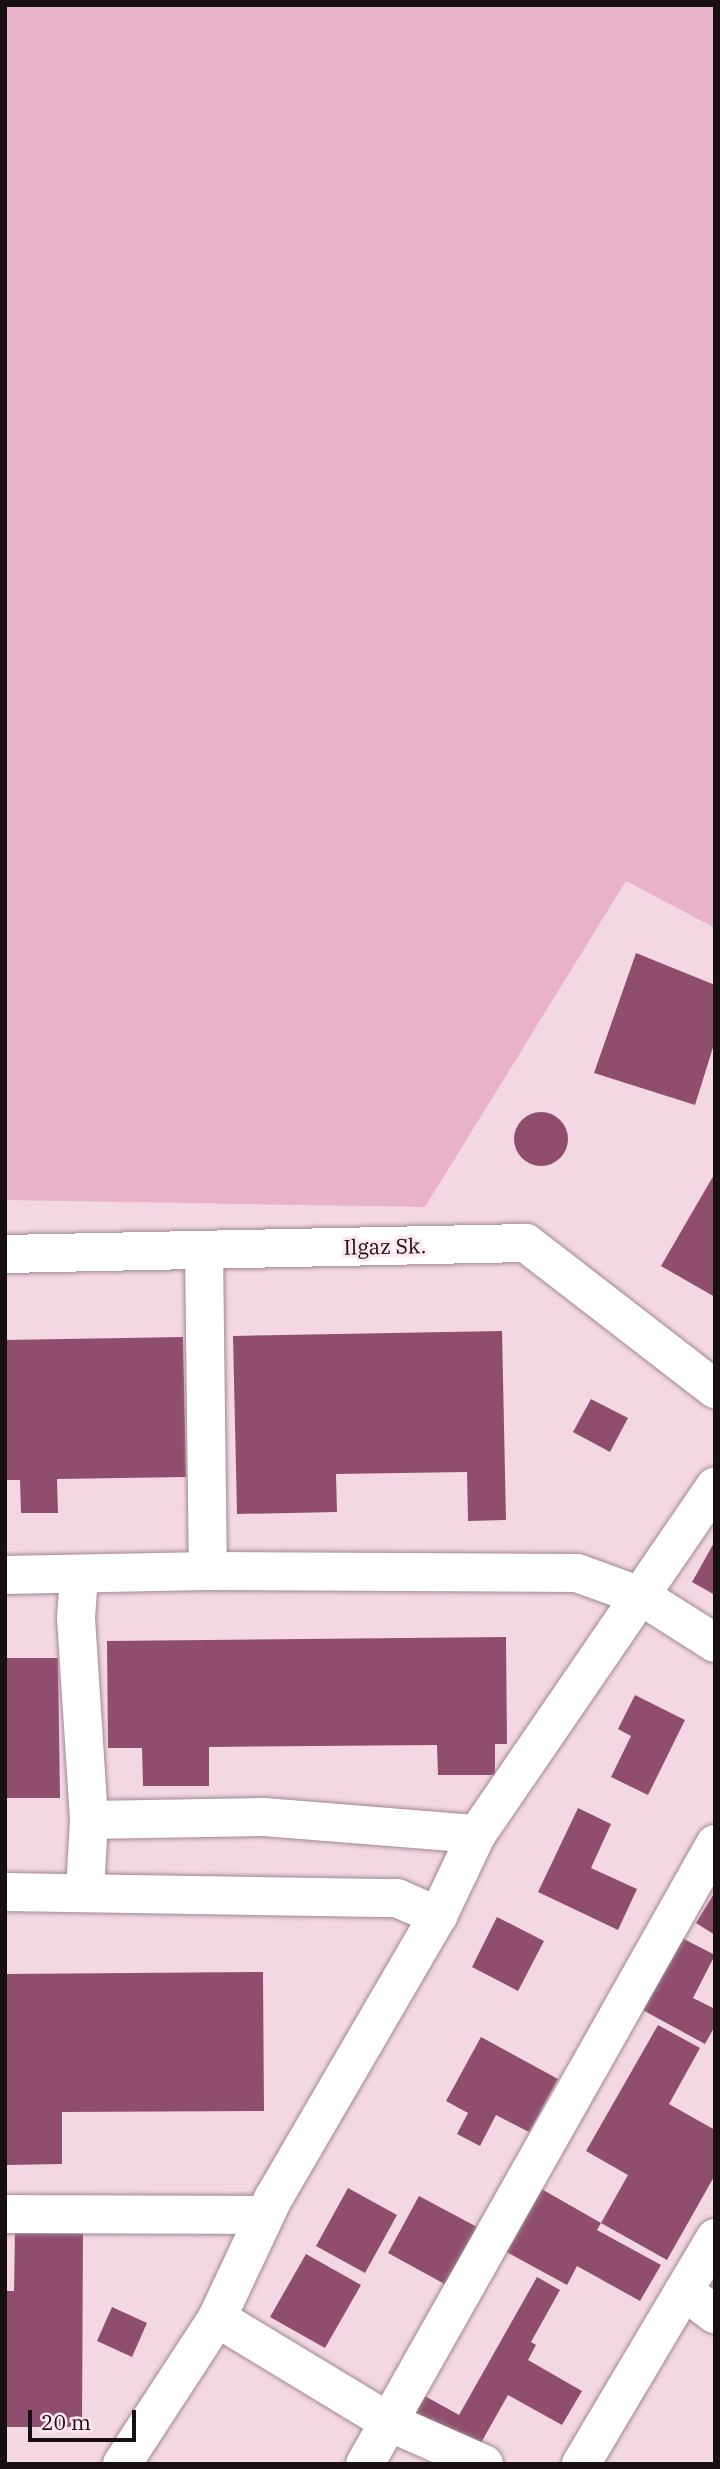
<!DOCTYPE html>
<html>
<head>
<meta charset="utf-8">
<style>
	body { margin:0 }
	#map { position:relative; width:720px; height:2469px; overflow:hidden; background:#f3d8e4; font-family:"IBM Plex Serif",serif }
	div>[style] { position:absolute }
	.green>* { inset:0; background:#e9b2cb }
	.building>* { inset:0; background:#904e6f }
	.round { border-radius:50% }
	.roads { filter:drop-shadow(0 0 2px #a08792) drop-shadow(0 0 2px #a08792) }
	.minor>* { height:38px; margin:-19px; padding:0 19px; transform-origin:19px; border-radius:19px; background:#fff }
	span { translate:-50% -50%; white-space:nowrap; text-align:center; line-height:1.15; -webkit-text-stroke:6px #fde6f0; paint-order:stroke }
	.street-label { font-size:21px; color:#180f13 }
	.frame { position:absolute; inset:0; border:7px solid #180f13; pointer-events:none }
	.scale { position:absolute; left:28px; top:2410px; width:108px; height:32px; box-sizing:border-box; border:4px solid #180f13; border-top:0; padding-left:9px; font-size:21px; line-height:24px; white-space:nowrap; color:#180f13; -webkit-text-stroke:5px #fde6f0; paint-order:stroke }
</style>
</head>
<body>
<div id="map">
	<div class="green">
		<div style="clip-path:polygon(5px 5px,715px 5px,715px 928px,626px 881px,425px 1207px,5px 1200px)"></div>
	</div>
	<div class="building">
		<div style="clip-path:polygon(636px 953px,715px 985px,715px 1041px,695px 1105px,594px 1073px)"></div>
		<div class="round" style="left:514px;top:1112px;width:54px;height:54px"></div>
		<div style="clip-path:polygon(715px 1173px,715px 1297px,661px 1266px)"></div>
		<div style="clip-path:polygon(502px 1331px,506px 1520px,468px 1521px,467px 1472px,336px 1474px,337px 1512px,237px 1514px,233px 1336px)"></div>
		<div style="clip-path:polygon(183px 1337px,186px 1477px,57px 1479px,58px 1513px,21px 1513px,20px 1480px,5px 1480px,5px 1340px)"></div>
		<div style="clip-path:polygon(591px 1399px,628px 1418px,610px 1452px,573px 1432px)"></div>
		<div style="clip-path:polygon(715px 1541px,715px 1595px,692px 1582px)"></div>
		<div style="clip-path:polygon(506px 1637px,507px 1744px,495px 1744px,495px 1775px,438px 1775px,437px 1745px,209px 1747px,209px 1786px,143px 1786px,142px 1748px,108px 1748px,107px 1641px)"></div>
		<div style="clip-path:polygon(5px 1658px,58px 1658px,60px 1798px,5px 1798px)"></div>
		<div style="clip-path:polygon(635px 1695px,685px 1720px,648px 1795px,611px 1777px,631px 1736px,618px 1729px)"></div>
		<div style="clip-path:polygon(578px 1808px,611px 1824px,591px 1868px,637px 1889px,618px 1930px,538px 1892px)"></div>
		<div style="clip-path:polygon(715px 1892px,715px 1935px,696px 1923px)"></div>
		<div style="clip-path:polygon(497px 1917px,544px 1941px,518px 1991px,472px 1967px)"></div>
		<div style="clip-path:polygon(678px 1936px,715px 1955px,693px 1998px,715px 2009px,715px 2026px,705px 2044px,639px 2008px)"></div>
		<div style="clip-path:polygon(263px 1972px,264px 2111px,62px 2112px,62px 2164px,5px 2165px,5px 1974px)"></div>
		<div style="clip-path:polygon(658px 2025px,700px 2048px,669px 2104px,715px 2130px,715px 2175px,667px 2260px,601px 2223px,628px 2175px,586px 2151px)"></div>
		<div style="clip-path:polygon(481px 2037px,558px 2079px,529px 2132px,496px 2115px,480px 2146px,457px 2134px,468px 2113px,446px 2101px)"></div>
		<div style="clip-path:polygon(538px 2187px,601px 2223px,597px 2230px,661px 2265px,640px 2301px,577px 2266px,567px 2285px,503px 2250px)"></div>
		<div style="clip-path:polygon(348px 2188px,397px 2215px,365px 2273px,316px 2246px)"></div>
		<div style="clip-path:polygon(419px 2196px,477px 2227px,450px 2287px,388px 2253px)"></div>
		<div style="clip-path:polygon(15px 2229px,83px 2230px,82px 2427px,5px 2427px,5px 2291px,14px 2291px)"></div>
		<div style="clip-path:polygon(306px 2254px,361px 2285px,325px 2348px,270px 2317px)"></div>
		<div style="clip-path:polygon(537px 2277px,560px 2290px,531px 2342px,536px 2345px,528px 2360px,582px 2391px,562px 2425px,508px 2395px,478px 2448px,414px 2412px,423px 2395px,459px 2415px)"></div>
		<div style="clip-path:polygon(112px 2307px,147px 2323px,132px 2357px,97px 2341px)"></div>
	</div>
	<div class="roads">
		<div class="minor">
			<div style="left:204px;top:1250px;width:321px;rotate:89.3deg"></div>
			<div style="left:5px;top:1254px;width:521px;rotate:-1.21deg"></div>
			<div style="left:526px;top:1243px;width:239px;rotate:37.7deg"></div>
			<div style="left:5px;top:1575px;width:203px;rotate:-1.1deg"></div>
			<div style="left:208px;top:1571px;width:369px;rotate:0.3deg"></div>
			<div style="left:577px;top:1573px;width:68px;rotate:19.8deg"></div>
			<div style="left:641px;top:1596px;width:88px;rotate:32.4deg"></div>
			<div style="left:79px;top:1575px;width:43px;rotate:94deg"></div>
			<div style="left:76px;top:1618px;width:202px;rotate:86.3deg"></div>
			<div style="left:89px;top:1820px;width:72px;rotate:93.2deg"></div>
			<div style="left:89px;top:1820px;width:175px;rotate:-1deg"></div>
			<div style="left:264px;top:1817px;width:214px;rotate:4.6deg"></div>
			<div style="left:5px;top:1892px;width:392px;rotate:0.9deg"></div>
			<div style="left:397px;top:1898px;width:45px;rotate:23.7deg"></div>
			<div style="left:5px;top:2214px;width:260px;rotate:0.2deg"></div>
			<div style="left:684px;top:2291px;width:39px;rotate:37deg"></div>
			<div style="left:217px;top:2318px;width:201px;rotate:31.2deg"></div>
			<div style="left:389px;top:2422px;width:104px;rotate:23.9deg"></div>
			<div style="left:122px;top:2464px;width:174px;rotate:-56.9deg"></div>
			<div style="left:217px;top:2318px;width:132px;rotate:-64.8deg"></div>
			<div style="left:273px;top:2199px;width:328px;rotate:-59.8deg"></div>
			<div style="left:438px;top:1916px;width:91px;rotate:-64.6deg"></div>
			<div style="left:477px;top:1834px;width:421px;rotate:-55.6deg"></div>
			<div style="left:365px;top:2464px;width:712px;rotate:-60.55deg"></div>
			<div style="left:581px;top:2464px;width:263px;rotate:-59.3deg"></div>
		</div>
	</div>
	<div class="street-label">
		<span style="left:385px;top:1246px;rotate:-1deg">Ilgaz Sk.</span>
	</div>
	<div class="frame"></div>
	<div class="scale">20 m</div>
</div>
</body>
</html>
